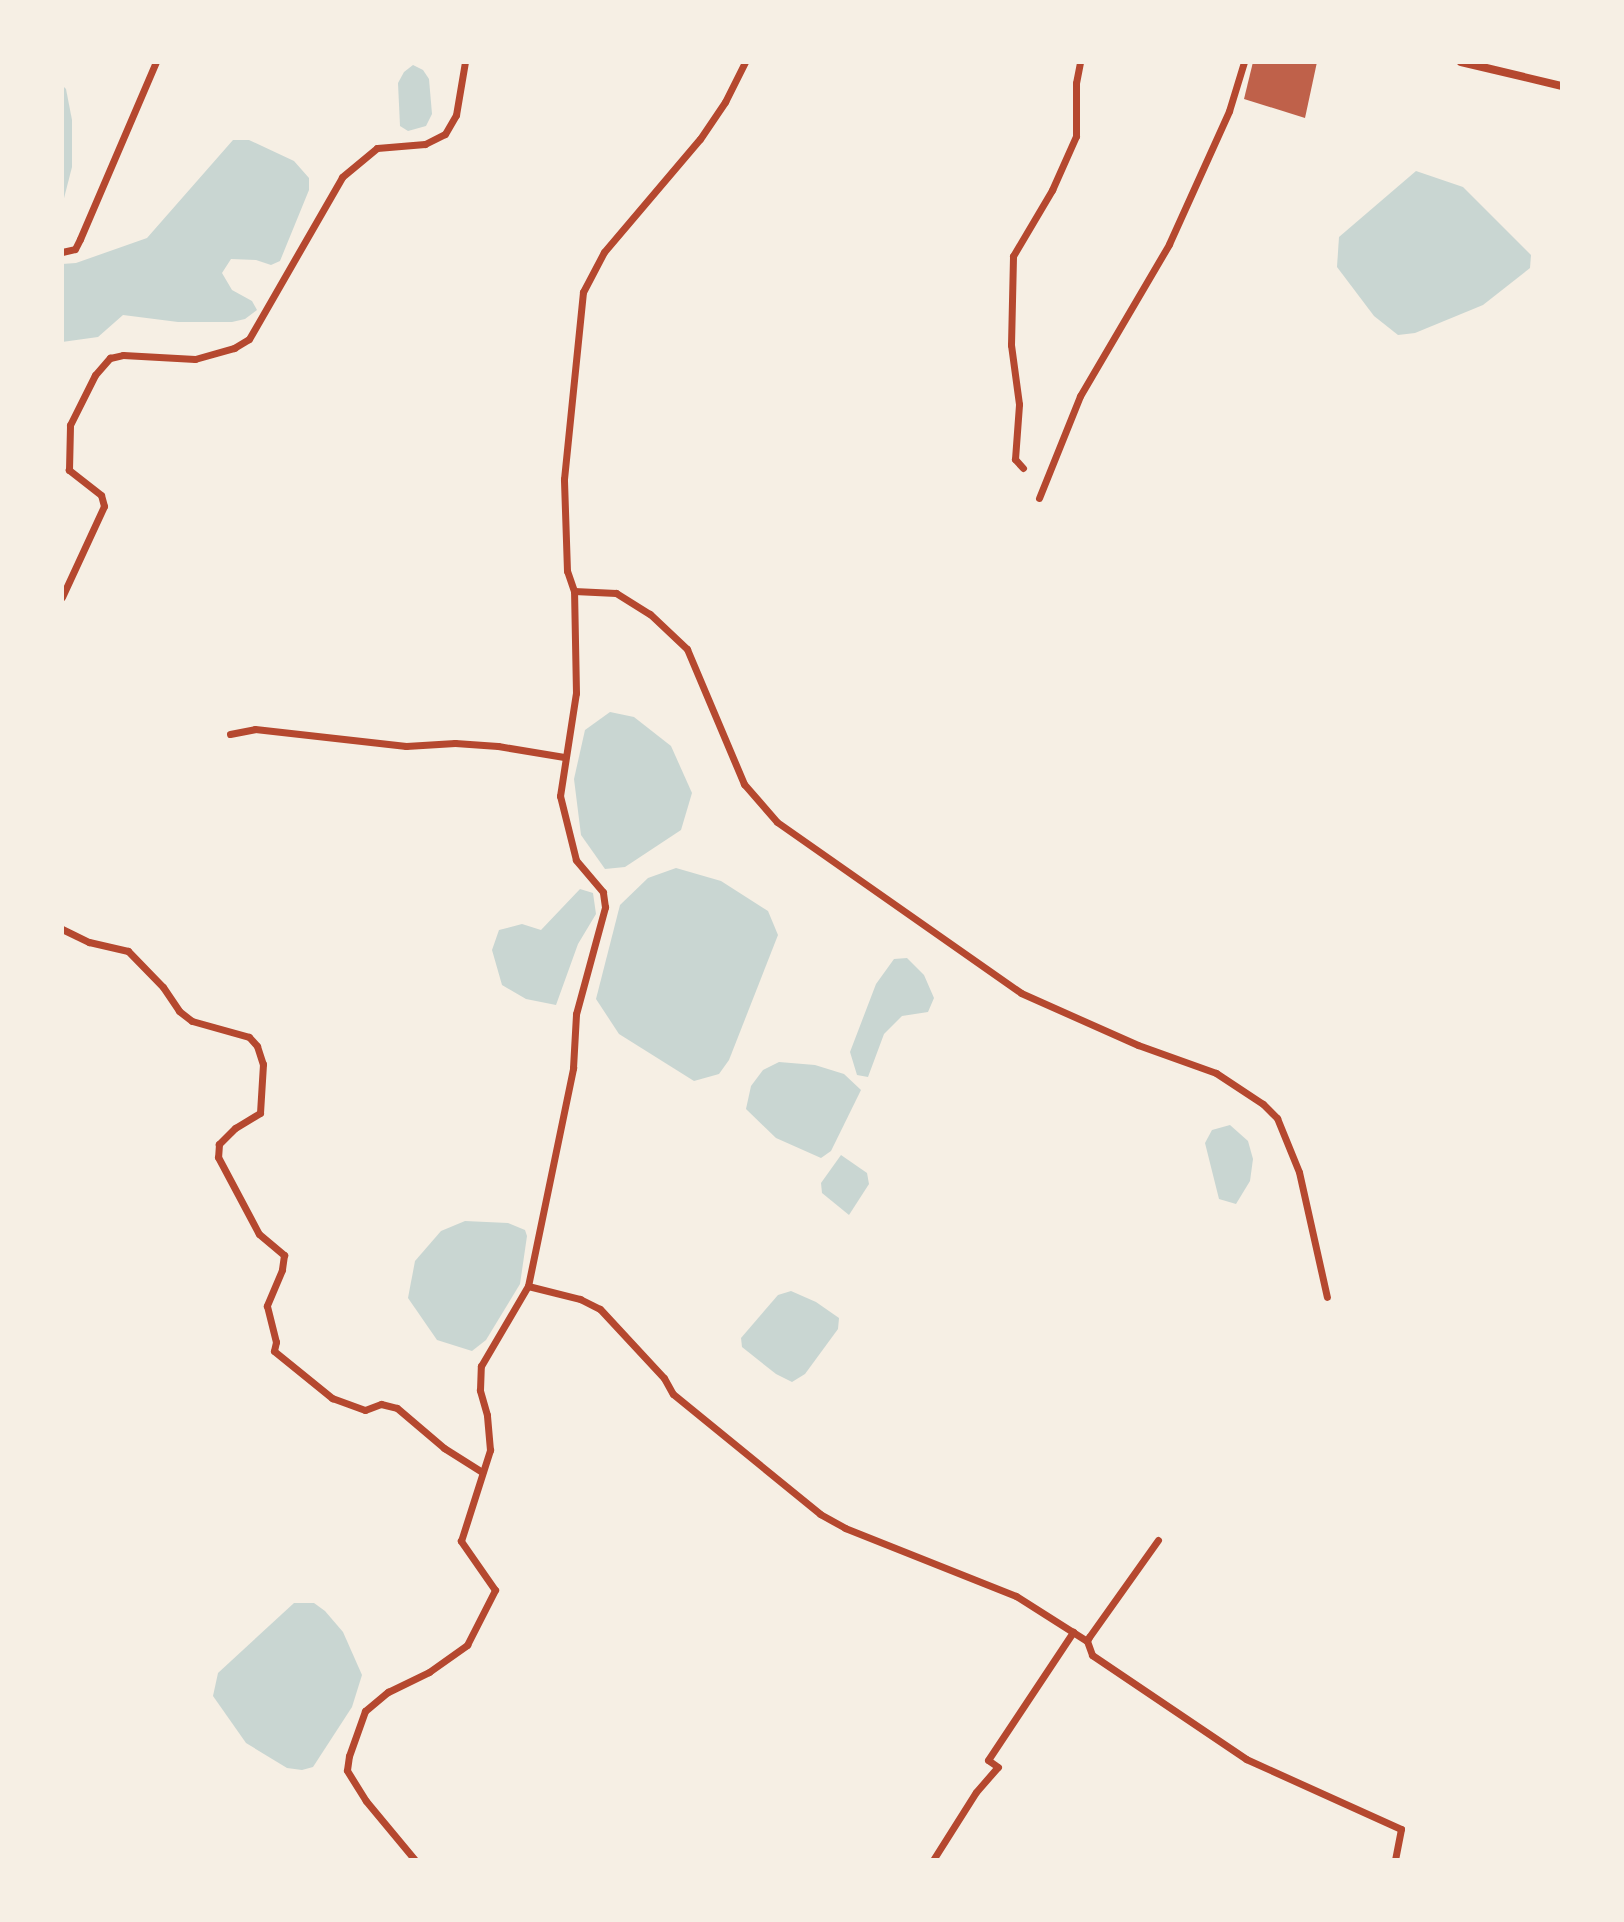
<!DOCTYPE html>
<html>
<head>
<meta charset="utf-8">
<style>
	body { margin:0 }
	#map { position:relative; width:1624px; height:1922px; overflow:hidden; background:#f6efe4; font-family:"Golos Text",sans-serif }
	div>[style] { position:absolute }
	.water>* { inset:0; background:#c9d6d2 }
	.building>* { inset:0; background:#bf614a }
	.minor>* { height:7px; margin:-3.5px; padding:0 3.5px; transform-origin:3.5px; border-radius:3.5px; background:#b5482f }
	.tertiary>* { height:8px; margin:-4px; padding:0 4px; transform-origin:4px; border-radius:4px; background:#b5482f }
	span { translate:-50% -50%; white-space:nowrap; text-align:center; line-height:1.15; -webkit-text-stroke:8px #f6efe4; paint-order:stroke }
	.frame { position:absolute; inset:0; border:64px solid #f6efe4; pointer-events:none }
</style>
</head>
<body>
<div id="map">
	<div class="water">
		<div style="clip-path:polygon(413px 65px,423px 70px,429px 79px,432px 114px,426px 126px,408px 131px,400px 126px,398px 83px,404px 72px)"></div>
		<div style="clip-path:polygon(62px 85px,66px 89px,72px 120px,72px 167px,62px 206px)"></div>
		<div style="clip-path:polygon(233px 140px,249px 140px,294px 161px,309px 178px,309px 190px,280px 261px,271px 265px,256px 260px,231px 259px,222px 273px,232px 290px,252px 301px,257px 310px,245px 319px,232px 322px,178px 322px,123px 315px,98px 337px,62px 342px,62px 264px,76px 263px,147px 238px)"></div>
		<div style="clip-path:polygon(1416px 171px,1463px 187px,1531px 255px,1530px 268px,1483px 305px,1415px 333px,1398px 335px,1374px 316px,1337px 267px,1339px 237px)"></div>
		<div style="clip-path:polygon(610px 712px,634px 717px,671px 746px,692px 793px,681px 830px,625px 867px,605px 869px,581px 835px,574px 779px,585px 730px)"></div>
		<div style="clip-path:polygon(676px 868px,721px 881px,768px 911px,778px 935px,729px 1060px,719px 1074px,694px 1081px,619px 1034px,596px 999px,620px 905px,648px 878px)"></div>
		<div style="clip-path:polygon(580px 889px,593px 893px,596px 914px,578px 944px,556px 1005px,526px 999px,502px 985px,492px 950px,499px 930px,522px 924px,541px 930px)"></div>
		<div style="clip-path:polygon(907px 958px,924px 975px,934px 998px,928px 1012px,902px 1016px,884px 1034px,868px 1077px,857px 1075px,850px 1052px,876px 984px,894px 959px)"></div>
		<div style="clip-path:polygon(779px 1062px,815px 1065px,844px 1074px,861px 1090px,831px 1151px,821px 1158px,776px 1138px,746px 1109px,751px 1086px,763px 1070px)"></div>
		<div style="clip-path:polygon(1230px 1125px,1248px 1141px,1253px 1159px,1250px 1181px,1236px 1204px,1219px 1199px,1205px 1143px,1212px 1130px)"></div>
		<div style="clip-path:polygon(841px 1155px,867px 1173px,869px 1184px,849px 1215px,822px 1193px,821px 1183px)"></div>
		<div style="clip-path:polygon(465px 1221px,508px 1223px,525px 1230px,527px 1236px,520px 1284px,486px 1340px,472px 1351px,437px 1340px,408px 1298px,415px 1261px,441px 1231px)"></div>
		<div style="clip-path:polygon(791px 1291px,816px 1302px,839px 1318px,838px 1329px,805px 1374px,792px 1382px,776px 1374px,742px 1347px,741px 1338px,778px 1295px)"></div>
		<div style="clip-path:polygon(294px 1603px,314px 1603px,325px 1611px,343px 1632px,362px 1675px,352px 1707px,313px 1767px,302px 1770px,287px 1768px,246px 1743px,213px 1696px,218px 1673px)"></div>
	</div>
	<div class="building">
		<div style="clip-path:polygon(1253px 62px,1317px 62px,1305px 118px,1244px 99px)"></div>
	</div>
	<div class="minor">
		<div style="left:62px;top:252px;width:13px;rotate:-13deg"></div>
		<div style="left:75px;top:249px;width:11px;rotate:-63deg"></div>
		<div style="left:80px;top:239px;width:193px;rotate:-66.8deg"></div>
		<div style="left:1023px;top:468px;width:12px;rotate:-132deg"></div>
		<div style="left:1015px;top:459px;width:55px;rotate:-85.8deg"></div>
		<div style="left:1019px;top:404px;width:60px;rotate:-97.7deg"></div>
		<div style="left:1011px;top:345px;width:89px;rotate:-88.7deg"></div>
		<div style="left:1013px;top:256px;width:77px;rotate:-59.4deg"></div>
		<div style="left:1052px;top:190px;width:59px;rotate:-66deg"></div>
		<div style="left:1076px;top:136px;width:53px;rotate:-90deg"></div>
		<div style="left:1076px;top:83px;width:21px;rotate:-79deg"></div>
		<div style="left:1039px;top:498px;width:110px;rotate:-68.1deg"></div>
		<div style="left:1080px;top:396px;width:176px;rotate:-59.6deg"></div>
		<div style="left:1169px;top:244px;width:146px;rotate:-65.7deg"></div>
		<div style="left:1229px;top:111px;width:51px;rotate:-73deg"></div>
		<div style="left:574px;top:591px;width:42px;rotate:2.7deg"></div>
		<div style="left:616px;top:593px;width:40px;rotate:32deg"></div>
		<div style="left:650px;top:614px;width:51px;rotate:43.4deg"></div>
		<div style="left:687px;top:649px;width:147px;rotate:67.1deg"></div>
		<div style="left:744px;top:784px;width:50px;rotate:49deg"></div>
		<div style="left:777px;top:822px;width:298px;rotate:35deg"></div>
		<div style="left:1021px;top:993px;width:128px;rotate:24deg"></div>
		<div style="left:1138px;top:1045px;width:83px;rotate:19.7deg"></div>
		<div style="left:1216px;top:1073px;width:56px;rotate:33.4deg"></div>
		<div style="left:1263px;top:1104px;width:20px;rotate:45deg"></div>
		<div style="left:1277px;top:1118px;width:58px;rotate:67.8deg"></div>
		<div style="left:1299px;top:1172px;width:128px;rotate:77.4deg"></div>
		<div style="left:62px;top:597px;width:100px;rotate:-65.2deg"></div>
		<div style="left:104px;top:506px;width:11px;rotate:-105deg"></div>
		<div style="left:101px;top:495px;width:41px;rotate:-142deg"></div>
		<div style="left:69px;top:470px;width:45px;rotate:-88.7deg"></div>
		<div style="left:70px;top:425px;width:56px;rotate:-63.4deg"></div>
		<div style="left:95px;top:375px;width:23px;rotate:-49deg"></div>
		<div style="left:110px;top:358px;width:13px;rotate:-13deg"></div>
		<div style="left:123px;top:355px;width:72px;rotate:3.2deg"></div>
		<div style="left:195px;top:359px;width:41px;rotate:-15.8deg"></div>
		<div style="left:234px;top:348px;width:17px;rotate:-31deg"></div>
		<div style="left:249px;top:339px;width:187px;rotate:-60.1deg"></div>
		<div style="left:342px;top:177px;width:45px;rotate:-39.6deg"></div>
		<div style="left:377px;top:148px;width:48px;rotate:-4.8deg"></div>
		<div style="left:425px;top:144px;width:22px;rotate:-27deg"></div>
		<div style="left:445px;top:134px;width:22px;rotate:-60deg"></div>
		<div style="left:456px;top:115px;width:54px;rotate:-80.4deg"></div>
		<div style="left:230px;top:734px;width:25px;rotate:-11deg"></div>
		<div style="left:255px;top:729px;width:152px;rotate:6.4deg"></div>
		<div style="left:406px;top:746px;width:49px;rotate:-3.5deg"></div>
		<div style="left:455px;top:743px;width:43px;rotate:4deg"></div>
		<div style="left:498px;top:746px;width:67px;rotate:9.5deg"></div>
		<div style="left:62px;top:929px;width:30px;rotate:26deg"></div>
		<div style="left:89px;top:942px;width:40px;rotate:13deg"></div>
		<div style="left:128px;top:951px;width:50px;rotate:45.8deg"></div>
		<div style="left:163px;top:987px;width:29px;rotate:56deg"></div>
		<div style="left:179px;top:1011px;width:16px;rotate:38deg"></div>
		<div style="left:192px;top:1021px;width:59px;rotate:15.7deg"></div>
		<div style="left:249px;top:1037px;width:12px;rotate:48deg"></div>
		<div style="left:257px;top:1046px;width:19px;rotate:72deg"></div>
		<div style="left:263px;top:1064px;width:49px;rotate:93.5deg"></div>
		<div style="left:260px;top:1113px;width:29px;rotate:149deg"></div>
		<div style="left:235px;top:1128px;width:23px;rotate:135deg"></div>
		<div style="left:219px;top:1144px;width:13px;rotate:94deg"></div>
		<div style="left:218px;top:1157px;width:87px;rotate:62deg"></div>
		<div style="left:259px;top:1234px;width:33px;rotate:40deg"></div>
		<div style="left:284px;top:1255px;width:15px;rotate:98deg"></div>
		<div style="left:282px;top:1270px;width:39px;rotate:113deg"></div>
		<div style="left:267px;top:1306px;width:37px;rotate:76deg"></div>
		<div style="left:276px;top:1342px;width:9px;rotate:103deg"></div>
		<div style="left:274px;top:1351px;width:75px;rotate:39deg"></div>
		<div style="left:332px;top:1398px;width:35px;rotate:20deg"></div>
		<div style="left:365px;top:1410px;width:17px;rotate:-21deg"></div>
		<div style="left:381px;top:1404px;width:16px;rotate:14deg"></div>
		<div style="left:397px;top:1408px;width:62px;rotate:40.4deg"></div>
		<div style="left:444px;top:1448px;width:45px;rotate:32.3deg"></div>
		<div style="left:528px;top:1286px;width:54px;rotate:14deg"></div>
		<div style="left:580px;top:1299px;width:22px;rotate:27deg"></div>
		<div style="left:600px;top:1309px;width:94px;rotate:47.2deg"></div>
		<div style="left:664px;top:1378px;width:18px;rotate:61deg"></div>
		<div style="left:673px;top:1394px;width:190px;rotate:39.2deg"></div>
		<div style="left:820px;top:1514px;width:29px;rotate:29deg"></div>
		<div style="left:845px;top:1528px;width:184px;rotate:21.7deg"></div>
		<div style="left:1016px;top:1596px;width:84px;rotate:32.4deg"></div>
		<div style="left:1158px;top:1540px;width:119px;rotate:125.4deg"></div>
		<div style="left:1089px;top:1637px;width:4px;rotate:117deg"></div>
		<div style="left:1087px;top:1641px;width:15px;rotate:70deg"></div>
		<div style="left:1092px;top:1655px;width:186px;rotate:34deg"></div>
		<div style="left:1246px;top:1759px;width:170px;rotate:24.3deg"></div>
		<div style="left:1401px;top:1829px;width:32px;rotate:101deg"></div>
		<div style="left:415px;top:1860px;width:77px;rotate:-129.7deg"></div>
		<div style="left:366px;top:1801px;width:36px;rotate:-122deg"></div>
		<div style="left:347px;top:1770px;width:14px;rotate:-82deg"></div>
		<div style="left:349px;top:1756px;width:48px;rotate:-70.4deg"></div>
		<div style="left:365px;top:1711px;width:30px;rotate:-40deg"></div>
		<div style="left:388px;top:1692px;width:46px;rotate:-26deg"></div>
		<div style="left:429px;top:1672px;width:47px;rotate:-35.4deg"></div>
		<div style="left:467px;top:1645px;width:62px;rotate:-63deg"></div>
		<div style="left:495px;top:1590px;width:60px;rotate:-124.8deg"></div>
		<div style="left:461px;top:1541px;width:96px;rotate:-72.3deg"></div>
		<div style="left:490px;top:1450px;width:35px;rotate:-95deg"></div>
		<div style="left:487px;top:1415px;width:26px;rotate:-106deg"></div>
		<div style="left:480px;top:1390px;width:24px;rotate:-88deg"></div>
		<div style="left:481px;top:1366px;width:93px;rotate:-59.6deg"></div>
		<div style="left:528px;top:1286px;width:223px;rotate:-78.3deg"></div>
		<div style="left:573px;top:1068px;width:54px;rotate:-86.8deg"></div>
		<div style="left:576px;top:1014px;width:111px;rotate:-74.8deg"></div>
		<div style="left:605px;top:907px;width:15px;rotate:-98deg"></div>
		<div style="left:603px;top:892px;width:42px;rotate:-130.2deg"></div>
		<div style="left:576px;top:860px;width:66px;rotate:-104deg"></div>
		<div style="left:560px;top:796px;width:104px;rotate:-81.2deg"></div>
		<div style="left:576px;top:693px;width:102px;rotate:-91.1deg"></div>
		<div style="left:574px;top:591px;width:21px;rotate:-109deg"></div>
		<div style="left:567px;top:571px;width:92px;rotate:-91.9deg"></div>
		<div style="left:564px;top:479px;width:188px;rotate:-84.2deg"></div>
		<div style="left:583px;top:292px;width:45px;rotate:-62.3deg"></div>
		<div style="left:604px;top:252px;width:148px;rotate:-49.7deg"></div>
		<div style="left:700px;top:139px;width:45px;rotate:-56deg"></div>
		<div style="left:725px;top:102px;width:45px;rotate:-63.4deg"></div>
		<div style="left:933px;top:1860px;width:80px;rotate:-57.7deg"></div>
		<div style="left:976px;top:1792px;width:33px;rotate:-49deg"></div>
		<div style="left:998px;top:1767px;width:12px;rotate:-145deg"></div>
		<div style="left:988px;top:1760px;width:154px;rotate:-56.4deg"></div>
	</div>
	<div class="tertiary">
		<div style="left:1461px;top:62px;width:104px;rotate:13.4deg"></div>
	</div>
	<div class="frame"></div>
</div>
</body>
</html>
